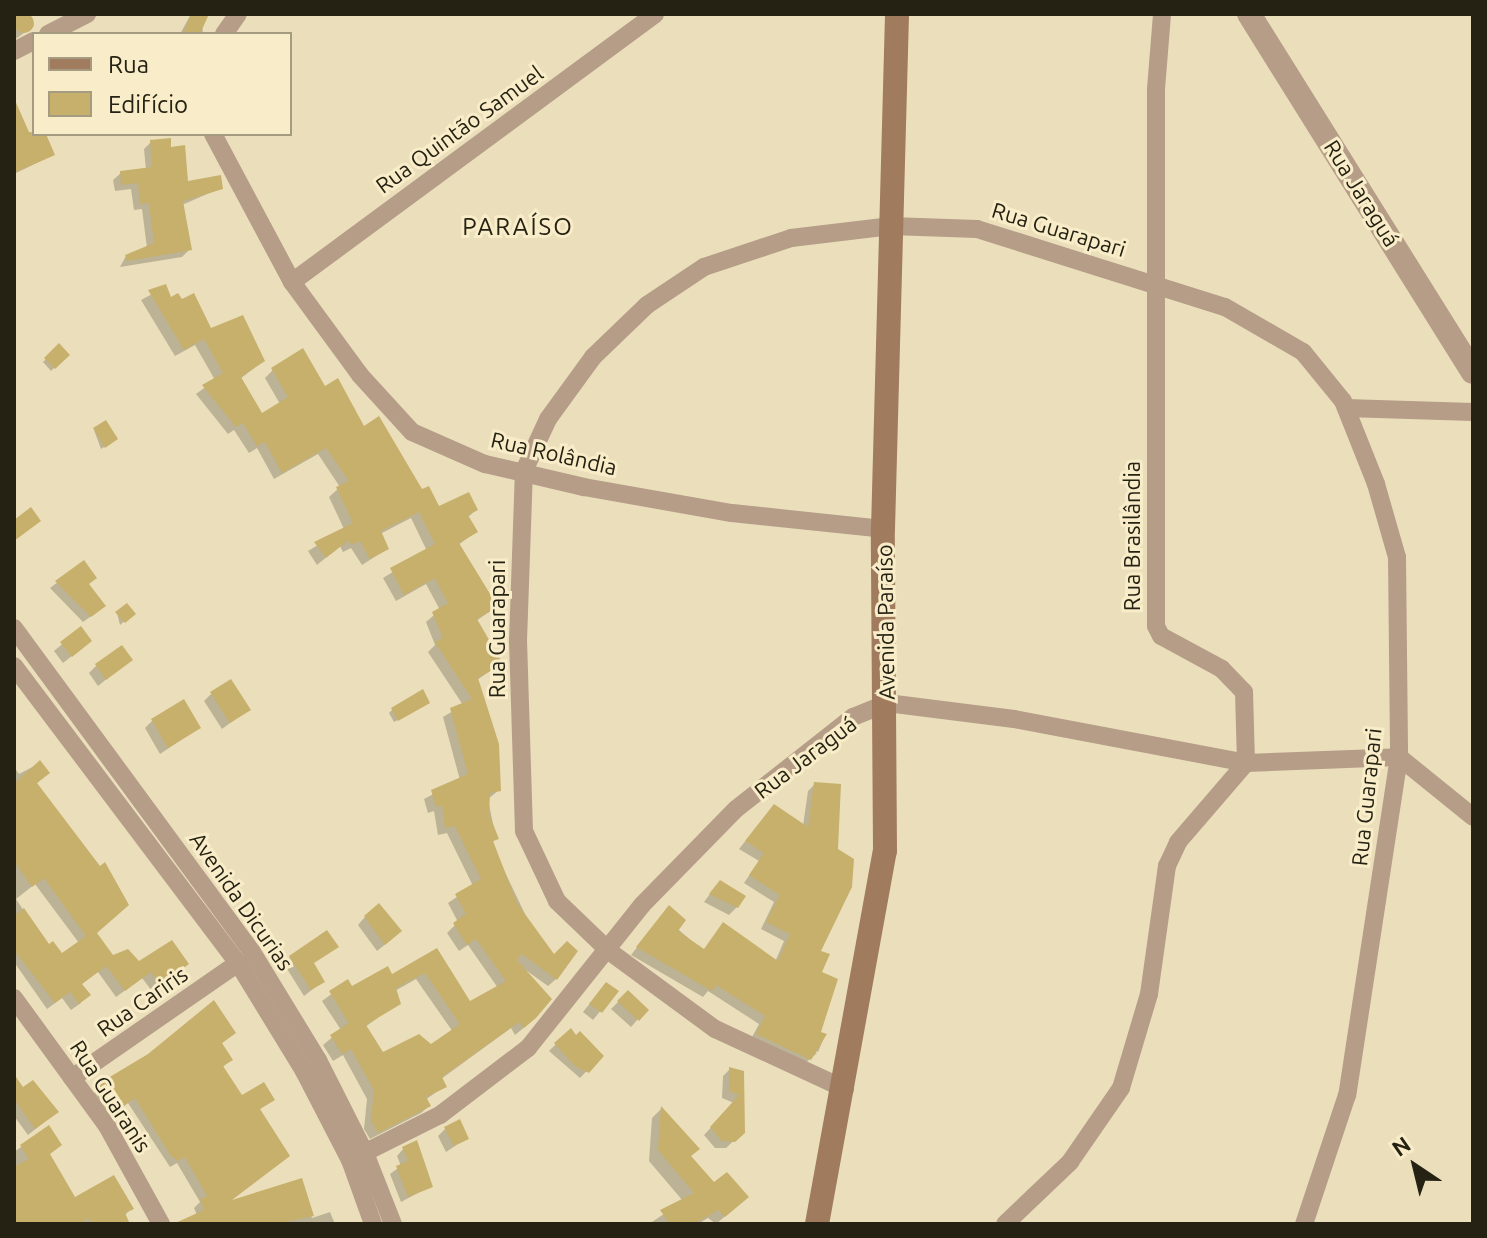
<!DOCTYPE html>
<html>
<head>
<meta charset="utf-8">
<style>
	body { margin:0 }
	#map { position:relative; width:1487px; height:1238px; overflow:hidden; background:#ebdfbb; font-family:Ubuntu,sans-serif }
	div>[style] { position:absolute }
	.shadow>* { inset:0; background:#0003 }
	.building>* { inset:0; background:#c6b06b }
	.round { border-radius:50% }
	.minor>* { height:18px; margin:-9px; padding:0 9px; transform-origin:9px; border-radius:9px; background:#b59d88 }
	.tertiary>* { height:24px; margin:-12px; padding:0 12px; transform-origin:12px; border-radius:12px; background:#b59d88 }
	.secondary>* { height:24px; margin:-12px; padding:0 12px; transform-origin:12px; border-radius:12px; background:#a07b5d }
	span { translate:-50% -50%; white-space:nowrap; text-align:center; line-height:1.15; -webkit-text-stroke:6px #f8edc8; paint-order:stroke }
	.street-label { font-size:22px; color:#252113 }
	.neighbourhood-label { font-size:24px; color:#252113; letter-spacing:2px }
	.frame { position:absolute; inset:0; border:16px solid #252113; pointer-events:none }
	.legend { position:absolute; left:32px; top:32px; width:260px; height:104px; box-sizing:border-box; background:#f8edc8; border:2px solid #a49b80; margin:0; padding:10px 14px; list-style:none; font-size:24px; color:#252113 }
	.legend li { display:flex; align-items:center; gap:16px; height:40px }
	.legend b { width:40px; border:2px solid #a49b80 }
	.north { position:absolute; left:1375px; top:1126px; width:80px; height:80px; -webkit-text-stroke:6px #f8edc8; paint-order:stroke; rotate:325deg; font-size:22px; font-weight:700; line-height:32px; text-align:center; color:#252113 }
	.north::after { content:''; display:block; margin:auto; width:28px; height:36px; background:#252113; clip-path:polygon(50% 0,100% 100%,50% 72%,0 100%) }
</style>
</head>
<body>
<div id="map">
	<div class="shadow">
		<div style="clip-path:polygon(14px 14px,30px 14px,34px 26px,14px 40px)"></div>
		<div style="clip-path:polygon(191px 14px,201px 14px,203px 34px,180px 34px)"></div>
		<div style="clip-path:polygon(34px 132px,53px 155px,14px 174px,14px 141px)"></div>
		<div style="clip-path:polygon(151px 142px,170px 149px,186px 183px,221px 188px,182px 205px,190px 249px,182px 257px,120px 267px,126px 256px,147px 248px,142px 209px,134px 210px,131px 189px,115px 191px,113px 180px,121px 173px,146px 170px,144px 149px)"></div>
		<div style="clip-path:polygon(evenodd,165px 287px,170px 299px,210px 330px,263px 361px,240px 379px,261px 416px,280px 404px,265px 378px,273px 370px,325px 389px,438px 509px,476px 510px,467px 518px,476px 532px,458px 545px,496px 607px,476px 621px,500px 664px,477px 680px,499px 790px,488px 799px,496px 839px,491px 843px,556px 979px,548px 986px,527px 971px,526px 1026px,515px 1035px,511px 1028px,441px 1079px,445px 1086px,425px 1100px,429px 1106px,421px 1113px,370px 1139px,364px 1129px,367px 1099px,343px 1055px,333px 1061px,323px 1045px,341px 1030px,322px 1001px,348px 982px,352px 989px,391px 976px,436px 951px,469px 1003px,498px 988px,468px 945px,459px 951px,447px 933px,458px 922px,448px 903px,473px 886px,447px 833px,438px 835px,434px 811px,428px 813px,424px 799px,460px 780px,443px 717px,463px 705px,428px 652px,435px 645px,426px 622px,440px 610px,426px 584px,396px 601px,383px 578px,427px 551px,411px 518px,380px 534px,387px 549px,362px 565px,351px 548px,343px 552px,340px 546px,317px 565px,308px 551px,344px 529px,329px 497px,340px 487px,318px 454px,274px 479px,257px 448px,249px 453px,234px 430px,228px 434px,196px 394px,215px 380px,195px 345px,175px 356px,141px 300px,165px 287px,416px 979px,453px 1032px,431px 1046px,382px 1055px,365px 1027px,398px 1003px,395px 991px,416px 979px)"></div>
		<div style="clip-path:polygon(59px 346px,67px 355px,51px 371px,43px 362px)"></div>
		<div style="clip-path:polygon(94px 430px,112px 442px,101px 449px)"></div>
		<div style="clip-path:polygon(83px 563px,97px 612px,83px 622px,50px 588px)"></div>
		<div style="clip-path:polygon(117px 613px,133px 614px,120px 625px)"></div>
		<div style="clip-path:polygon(80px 629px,82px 648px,63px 663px,54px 651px)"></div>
		<div style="clip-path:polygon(130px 660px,98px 686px,89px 673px,96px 666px)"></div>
		<div style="clip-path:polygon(211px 694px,249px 709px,222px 729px,204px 701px)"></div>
		<div style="clip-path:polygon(424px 706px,394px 722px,389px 713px,392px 710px)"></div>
		<div style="clip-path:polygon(152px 721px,199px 728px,160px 754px,145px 728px)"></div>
		<div style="clip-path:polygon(evenodd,40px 763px,48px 773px,36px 784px,95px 934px,112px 957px,179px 971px,152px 991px,142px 978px,116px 997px,98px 972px,80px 985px,81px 1003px,71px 1010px,62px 998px,47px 1009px,14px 962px,14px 767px,19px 774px,40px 763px,35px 884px,79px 943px,61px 956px,48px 947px,16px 899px,35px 884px)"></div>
		<div style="clip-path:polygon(815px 784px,818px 1033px,825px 1035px,818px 1052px,805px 1048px,817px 1053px,802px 1066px,750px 1041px,759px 1024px,708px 991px,703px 997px,631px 955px,662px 915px,703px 951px,775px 962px,784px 941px,761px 929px,774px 902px,744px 883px,759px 861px,739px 849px,767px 814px,803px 826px,808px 791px)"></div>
		<div style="clip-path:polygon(713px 890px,737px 907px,729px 915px,704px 902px)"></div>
		<div style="clip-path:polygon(365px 917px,392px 939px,377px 951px,358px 925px)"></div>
		<div style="clip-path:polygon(336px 947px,312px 964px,322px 982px,304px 996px,284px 964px,290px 957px)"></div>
		<div style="clip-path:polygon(599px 992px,616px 992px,593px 1020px,583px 1012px)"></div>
		<div style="clip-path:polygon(628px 992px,646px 1010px,631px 1027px,611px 1009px)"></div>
		<div style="clip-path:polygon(234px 1033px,221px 1044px,231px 1059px,222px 1068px,241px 1098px,272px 1099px,258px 1111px,228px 1202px,300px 1181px,312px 1218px,330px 1212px,335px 1224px,184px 1224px,197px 1215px,194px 1208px,200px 1202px,177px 1163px,170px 1167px,128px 1103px,110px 1116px,88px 1095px)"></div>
		<div style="clip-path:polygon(556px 1044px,601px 1056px,580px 1078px,549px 1051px)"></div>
		<div style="clip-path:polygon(730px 1069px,742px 1073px,743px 1132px,726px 1148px,715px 1148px,704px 1135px,734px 1103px,722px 1098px,723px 1076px)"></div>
		<div style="clip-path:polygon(14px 1077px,23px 1090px,57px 1112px,28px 1135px,14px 1116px)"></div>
		<div style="clip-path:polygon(661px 1109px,689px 1157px,736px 1207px,716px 1224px,708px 1218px,698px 1224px,652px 1222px,683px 1201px,649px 1161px,652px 1118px)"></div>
		<div style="clip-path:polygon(48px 1128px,48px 1155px,75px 1199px,131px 1209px,124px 1216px,126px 1224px,14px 1224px,14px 1152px)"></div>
		<div style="clip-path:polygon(445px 1129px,467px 1138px,446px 1152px,438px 1136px)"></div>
		<div style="clip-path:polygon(403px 1149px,431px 1186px,401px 1202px,390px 1174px,401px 1166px,397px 1156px)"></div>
	</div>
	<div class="building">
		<div class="round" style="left:14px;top:13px;width:20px;height:20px"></div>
		<div style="clip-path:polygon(191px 14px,209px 14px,200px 34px,183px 34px)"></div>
		<div style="clip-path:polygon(14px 98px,29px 132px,46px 134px,55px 155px,14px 173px)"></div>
		<div style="clip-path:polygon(171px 138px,171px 147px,185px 145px,188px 181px,221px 175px,223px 189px,183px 201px,192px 250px,127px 261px,125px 255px,154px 243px,149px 203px,140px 204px,138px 183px,121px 185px,120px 171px,152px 167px,150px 140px)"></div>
		<div style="clip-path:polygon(evenodd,166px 284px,171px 297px,178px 293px,182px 299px,194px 293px,211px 328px,243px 315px,265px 361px,241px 377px,262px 413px,288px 397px,271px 368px,303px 348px,325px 386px,338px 378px,364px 426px,379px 416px,422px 489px,429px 486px,439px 506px,469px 492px,478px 510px,468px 515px,478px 532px,459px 543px,498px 607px,477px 619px,503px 664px,478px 678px,499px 744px,501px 791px,490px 793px,489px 814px,499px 839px,493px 841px,517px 903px,554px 954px,567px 941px,578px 951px,557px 980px,522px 954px,517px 960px,552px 999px,536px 1018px,524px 1028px,519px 1022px,442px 1077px,447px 1087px,426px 1097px,431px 1106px,378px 1133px,371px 1120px,374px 1090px,351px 1049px,342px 1054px,330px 1035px,349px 1023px,329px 991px,348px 979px,352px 986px,388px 966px,392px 974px,437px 948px,470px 1001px,506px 981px,476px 939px,467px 945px,453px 923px,466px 914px,455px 894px,481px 879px,455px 826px,445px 828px,442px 805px,436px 807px,431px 790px,468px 774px,450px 708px,472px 699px,435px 642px,443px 638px,432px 612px,448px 603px,435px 578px,404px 595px,390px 568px,435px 544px,419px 512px,381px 531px,389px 549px,370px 559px,360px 541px,351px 545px,349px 540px,326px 558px,314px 542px,353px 523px,336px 487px,349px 481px,326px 448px,282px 473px,265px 442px,257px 446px,243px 423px,236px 427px,202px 385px,223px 373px,204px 339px,184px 350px,148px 290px,166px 284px,425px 973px,460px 1024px,431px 1044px,419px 1034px,383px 1052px,366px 1025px,401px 1004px,396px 988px,425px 973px)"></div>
		<div style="clip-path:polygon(59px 343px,70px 355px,55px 369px,44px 358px)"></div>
		<div style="clip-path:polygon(106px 420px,118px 439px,105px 448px,93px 428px)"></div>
		<div style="clip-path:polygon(31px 507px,41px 521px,14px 541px,14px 520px)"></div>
		<div style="clip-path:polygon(84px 560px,97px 578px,89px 584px,106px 606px,91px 617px,55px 581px)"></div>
		<div style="clip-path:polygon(127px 603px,136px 614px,125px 623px,115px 612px)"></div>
		<div style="clip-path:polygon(81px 626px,92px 641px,72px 657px,60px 642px)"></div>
		<div style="clip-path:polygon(122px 645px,133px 660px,106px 680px,95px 664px)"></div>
		<div style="clip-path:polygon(231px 679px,251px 710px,230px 723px,210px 692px)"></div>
		<div style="clip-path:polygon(423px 689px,430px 703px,398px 721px,391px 708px)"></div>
		<div style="clip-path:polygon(184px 699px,201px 728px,168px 748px,151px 719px)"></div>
		<div style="clip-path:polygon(40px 760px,50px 773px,37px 783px,100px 866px,105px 862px,129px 905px,97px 933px,113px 955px,128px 949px,139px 961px,172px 940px,189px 964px,161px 985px,151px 972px,125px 991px,106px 966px,82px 984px,91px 995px,79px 1004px,70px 992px,55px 1003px,14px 950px,14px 916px,24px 908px,49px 944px,53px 941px,62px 953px,86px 936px,44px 878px,32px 887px,14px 861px,14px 784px)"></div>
		<div style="clip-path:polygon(814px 782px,841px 784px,838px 849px,854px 859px,852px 887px,821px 951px,830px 954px,822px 972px,838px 979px,821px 1032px,827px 1034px,811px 1060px,756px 1034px,765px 1016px,716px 985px,712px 991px,636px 947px,669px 905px,686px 920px,678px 931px,704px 949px,723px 922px,778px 961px,790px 934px,766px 922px,780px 895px,749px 875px,764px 853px,745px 841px,774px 804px,808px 827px)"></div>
		<div style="clip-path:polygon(720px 880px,746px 896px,738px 908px,709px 894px)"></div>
		<div style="clip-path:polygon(379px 903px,402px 931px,385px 945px,364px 916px)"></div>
		<div style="clip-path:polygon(327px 930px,339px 947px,314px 963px,325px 982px,311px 990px,289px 956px)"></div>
		<div style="clip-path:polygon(606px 982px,619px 991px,602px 1013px,589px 1004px)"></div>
		<div style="clip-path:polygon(628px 990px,649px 1010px,639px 1021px,617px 1001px)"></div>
		<div style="clip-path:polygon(214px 1000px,236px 1033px,222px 1043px,233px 1060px,223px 1066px,242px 1095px,264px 1082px,275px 1100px,260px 1109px,290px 1156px,232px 1200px,302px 1178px,314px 1216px,275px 1224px,173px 1224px,204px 1210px,200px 1199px,207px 1196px,185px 1157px,178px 1161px,171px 1156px,135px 1098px,118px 1110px,93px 1087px,148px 1054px)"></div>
		<div style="clip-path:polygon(571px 1028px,576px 1035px,580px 1031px,604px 1056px,589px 1073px,575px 1066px,554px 1043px)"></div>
		<div style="clip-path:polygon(729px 1067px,744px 1071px,745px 1133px,735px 1142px,722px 1141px,710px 1127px,739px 1095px,729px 1091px)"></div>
		<div style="clip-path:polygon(14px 1074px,23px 1087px,33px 1080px,59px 1112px,35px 1129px,14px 1099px)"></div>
		<div style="clip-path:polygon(661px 1106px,700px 1149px,691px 1156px,714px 1182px,727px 1172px,749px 1197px,725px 1217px,718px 1210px,694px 1224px,670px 1224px,660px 1210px,694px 1193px,658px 1150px)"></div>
		<div style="clip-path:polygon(460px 1119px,469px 1139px,454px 1146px,444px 1127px)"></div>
		<div style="clip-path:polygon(49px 1125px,62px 1145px,50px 1154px,75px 1197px,114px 1175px,134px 1209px,125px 1213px,130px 1224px,91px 1224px,88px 1218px,80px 1224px,14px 1224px,14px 1167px,29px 1159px,20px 1145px)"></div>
		<div style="clip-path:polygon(417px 1140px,433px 1187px,408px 1197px,396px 1166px,408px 1161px,402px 1147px)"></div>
	</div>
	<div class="minor">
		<div style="left:48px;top:34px;width:44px;rotate:-27.1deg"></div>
		<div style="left:224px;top:34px;width:24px;rotate:-55deg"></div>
		<div style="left:14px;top:51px;width:22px;rotate:-27deg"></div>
		<div style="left:213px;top:134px;width:168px;rotate:61.9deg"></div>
		<div style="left:292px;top:282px;width:115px;rotate:53.8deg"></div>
		<div style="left:360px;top:375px;width:77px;rotate:47.6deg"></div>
		<div style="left:412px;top:432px;width:80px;rotate:23.7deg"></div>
		<div style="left:485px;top:464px;width:102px;rotate:13.1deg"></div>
		<div style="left:584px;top:487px;width:150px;rotate:10deg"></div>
		<div style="left:732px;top:513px;width:152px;rotate:6deg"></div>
		<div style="left:292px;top:282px;width:451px;rotate:-36.4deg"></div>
		<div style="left:1346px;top:408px;width:127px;rotate:1.8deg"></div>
		<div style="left:14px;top:628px;width:402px;rotate:53.7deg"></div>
		<div style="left:252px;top:952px;width:127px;rotate:58.6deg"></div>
		<div style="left:318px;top:1060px;width:104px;rotate:63.2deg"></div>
		<div style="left:365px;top:1153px;width:76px;rotate:68.5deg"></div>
		<div style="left:14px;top:666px;width:372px;rotate:53deg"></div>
		<div style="left:238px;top:963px;width:127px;rotate:58.6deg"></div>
		<div style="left:304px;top:1071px;width:100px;rotate:62.7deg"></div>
		<div style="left:350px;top:1160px;width:68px;rotate:70.2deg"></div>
		<div style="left:14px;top:998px;width:158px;rotate:54deg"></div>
		<div style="left:107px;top:1126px;width:112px;rotate:61.1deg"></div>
		<div style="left:72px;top:1078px;width:202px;rotate:-34.7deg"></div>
		<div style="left:845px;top:1089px;width:143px;rotate:-155.2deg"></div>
		<div style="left:715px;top:1029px;width:130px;rotate:-143.7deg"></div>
		<div style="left:610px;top:952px;width:74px;rotate:-136.1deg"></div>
		<div style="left:557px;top:901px;width:77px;rotate:-115.2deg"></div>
		<div style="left:524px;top:831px;width:190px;rotate:-91.8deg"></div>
		<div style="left:518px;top:641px;width:170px;rotate:-88deg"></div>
		<div style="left:524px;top:471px;width:57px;rotate:-65.2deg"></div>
		<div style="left:548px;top:419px;width:77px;rotate:-54deg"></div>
		<div style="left:593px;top:357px;width:75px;rotate:-43.9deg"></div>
		<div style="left:647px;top:305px;width:69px;rotate:-33.7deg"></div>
		<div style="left:704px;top:267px;width:92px;rotate:-18.4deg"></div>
		<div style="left:791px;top:238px;width:101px;rotate:-6.8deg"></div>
		<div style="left:891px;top:226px;width:86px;rotate:2deg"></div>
		<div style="left:977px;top:229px;width:260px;rotate:17.5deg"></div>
		<div style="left:1225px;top:307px;width:90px;rotate:30deg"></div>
		<div style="left:1303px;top:352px;width:63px;rotate:50.8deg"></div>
		<div style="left:1343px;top:401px;width:89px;rotate:68.3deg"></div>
		<div style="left:1376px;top:484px;width:76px;rotate:74deg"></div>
		<div style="left:1397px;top:557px;width:200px;rotate:89.4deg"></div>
		<div style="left:1399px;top:757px;width:342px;rotate:98.7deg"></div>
		<div style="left:1347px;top:1095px;width:136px;rotate:108.4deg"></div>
		<div style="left:350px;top:1160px;width:101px;rotate:-26.6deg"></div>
		<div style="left:440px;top:1115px;width:111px;rotate:-37.3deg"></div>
		<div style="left:528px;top:1048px;width:183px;rotate:-51.4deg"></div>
		<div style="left:642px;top:905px;width:134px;rotate:-45.6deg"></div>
		<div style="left:736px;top:809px;width:149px;rotate:-38.2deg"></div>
		<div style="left:853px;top:717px;width:37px;rotate:-22deg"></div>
		<div style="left:887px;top:703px;width:128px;rotate:7.2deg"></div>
		<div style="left:1014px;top:719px;width:236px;rotate:10.7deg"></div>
		<div style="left:1246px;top:763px;width:153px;rotate:-2.2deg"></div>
		<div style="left:1399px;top:757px;width:95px;rotate:39deg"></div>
		<div style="left:1005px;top:1224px;width:90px;rotate:-43.6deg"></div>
		<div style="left:1070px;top:1162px;width:90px;rotate:-55.4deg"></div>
		<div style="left:1121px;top:1088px;width:98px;rotate:-73.4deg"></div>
		<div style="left:1149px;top:994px;width:129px;rotate:-82deg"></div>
		<div style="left:1167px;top:866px;width:26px;rotate:-65deg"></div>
		<div style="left:1178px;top:842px;width:104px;rotate:-49.3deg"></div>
		<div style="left:1246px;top:763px;width:71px;rotate:-91.6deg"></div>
		<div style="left:1244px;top:692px;width:32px;rotate:-134deg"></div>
		<div style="left:1222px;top:669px;width:69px;rotate:-151.6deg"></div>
		<div style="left:1161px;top:636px;width:11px;rotate:-117deg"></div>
		<div style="left:1156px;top:626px;width:537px;rotate:-90deg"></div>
		<div style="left:1156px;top:89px;width:75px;rotate:-85.4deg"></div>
	</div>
	<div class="tertiary">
		<div style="left:1249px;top:14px;width:422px;rotate:58deg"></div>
	</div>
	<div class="secondary">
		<div style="left:817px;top:1224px;width:379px;rotate:-79.7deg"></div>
		<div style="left:885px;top:851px;width:322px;rotate:-90.4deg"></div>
		<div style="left:883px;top:529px;width:515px;rotate:-88.44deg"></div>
	</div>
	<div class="street-label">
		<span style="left:459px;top:129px;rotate:-36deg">Rua Quintão Samuel</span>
		<span style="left:1362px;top:193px;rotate:58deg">Rua Jaraguá</span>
		<span style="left:1059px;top:229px;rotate:17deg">Rua Guarapari</span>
		<span style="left:554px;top:453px;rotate:13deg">Rua Rolândia</span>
		<span style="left:1132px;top:536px;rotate:-90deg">Rua Brasilândia</span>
		<span style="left:885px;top:622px;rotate:-91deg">Avenida Paraíso</span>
		<span style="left:497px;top:629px;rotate:-90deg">Rua Guarapari</span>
		<span style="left:805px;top:757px;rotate:-37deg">Rua Jaraguá</span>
		<span style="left:1366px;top:797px;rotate:-84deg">Rua Guarapari</span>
		<span style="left:242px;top:901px;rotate:55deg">Avenida Dicurias</span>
		<span style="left:142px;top:1001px;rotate:-35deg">Rua Cariris</span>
		<span style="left:111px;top:1096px;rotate:57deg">Rua Guaranis</span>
	</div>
	<div class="neighbourhood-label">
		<span style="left:518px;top:227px">PARAÍSO</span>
	</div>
	<div class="frame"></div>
	<ul class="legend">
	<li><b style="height:10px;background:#a07b5d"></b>Rua</li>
	<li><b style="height:22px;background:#c6b06b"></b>Edifício</li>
	</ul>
	<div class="north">N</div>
</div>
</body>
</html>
